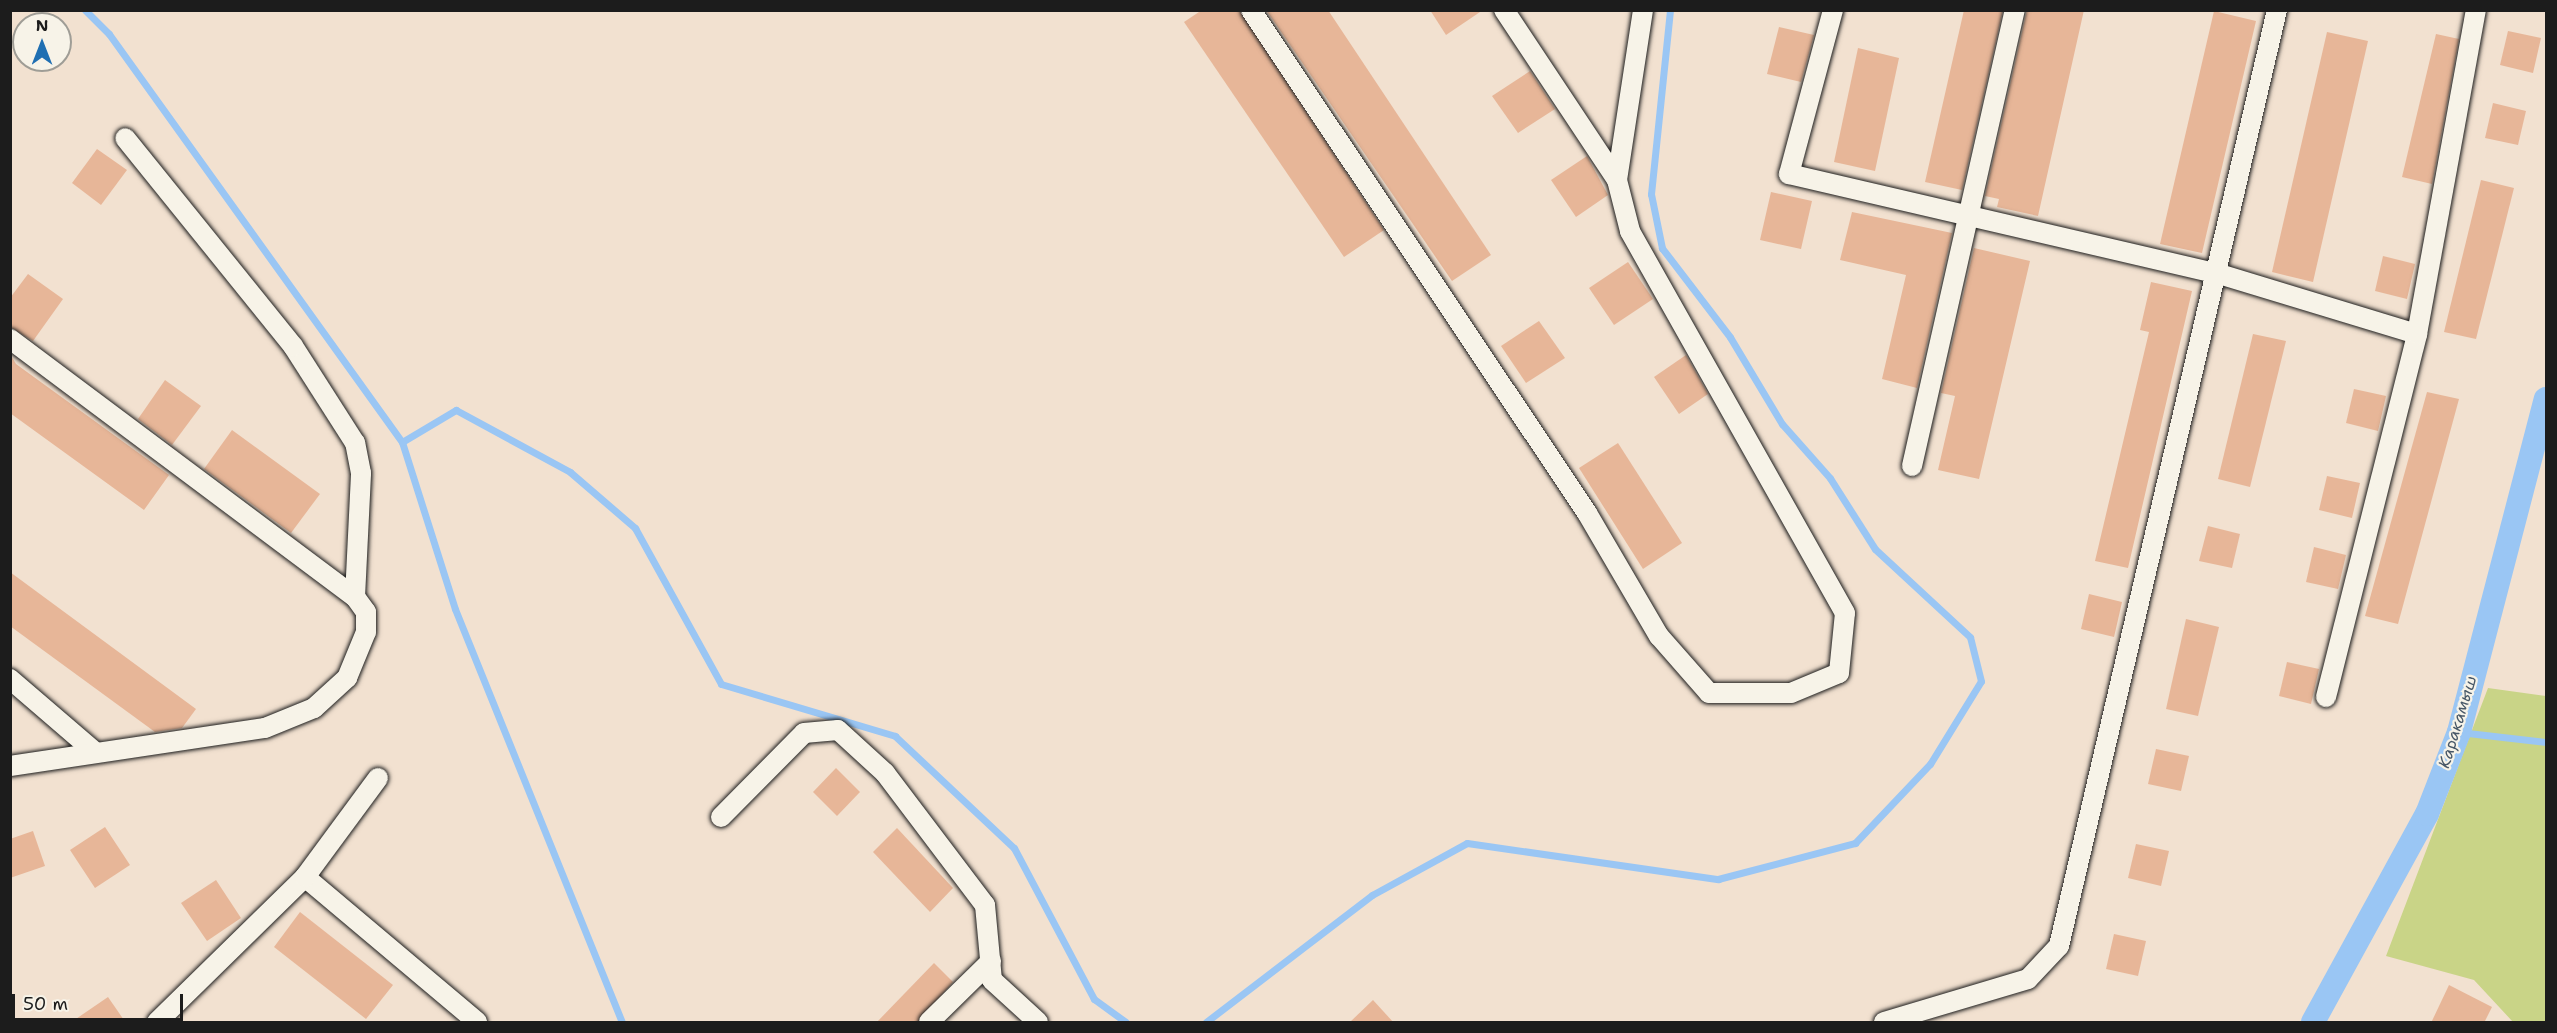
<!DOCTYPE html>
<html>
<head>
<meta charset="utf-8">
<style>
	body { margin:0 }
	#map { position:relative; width:2557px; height:1033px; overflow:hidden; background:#f2e1d0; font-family:"Shantell Sans",sans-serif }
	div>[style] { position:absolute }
	.green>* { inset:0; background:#c9d487 }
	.stream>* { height:7px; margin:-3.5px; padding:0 3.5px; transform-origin:3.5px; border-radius:3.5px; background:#9ac6f4 }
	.canal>* { height:24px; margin:-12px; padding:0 12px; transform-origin:12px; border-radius:12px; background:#9ac6f4 }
	.building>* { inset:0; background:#e7b698 }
	.roads { filter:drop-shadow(0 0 2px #1c1c1c) drop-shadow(0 0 2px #1c1c1c) }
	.street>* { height:20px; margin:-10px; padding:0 10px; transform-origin:10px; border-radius:10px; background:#f7f3e8 }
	span { translate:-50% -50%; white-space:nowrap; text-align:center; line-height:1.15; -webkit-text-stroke:4.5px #f7f3e8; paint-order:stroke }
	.water-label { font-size:16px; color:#485868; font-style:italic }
	.frame { position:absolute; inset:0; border:12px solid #1c1c1c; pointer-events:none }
	.north { position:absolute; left:12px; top:12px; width:60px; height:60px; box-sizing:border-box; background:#f7f3e8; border:2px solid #9f9d96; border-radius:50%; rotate:0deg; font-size:16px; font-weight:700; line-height:24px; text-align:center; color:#1c1c1c }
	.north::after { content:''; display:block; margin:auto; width:21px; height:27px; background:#1f6fb2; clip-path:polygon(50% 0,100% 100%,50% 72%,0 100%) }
	.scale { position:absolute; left:12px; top:994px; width:171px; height:27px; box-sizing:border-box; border:3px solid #1c1c1c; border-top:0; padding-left:8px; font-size:18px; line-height:21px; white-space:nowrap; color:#1c1c1c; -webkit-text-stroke:4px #f7f3e8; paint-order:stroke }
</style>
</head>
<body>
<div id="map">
	<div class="green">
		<div style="clip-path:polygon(2488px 688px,2546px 696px,2546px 1022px,2513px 1022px,2474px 980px,2386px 956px)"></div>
	</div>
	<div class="stream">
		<div style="left:85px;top:10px;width:34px;rotate:45deg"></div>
		<div style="left:109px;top:34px;width:502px;rotate:54.32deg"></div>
		<div style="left:402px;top:442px;width:175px;rotate:72.4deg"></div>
		<div style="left:455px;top:609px;width:445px;rotate:68deg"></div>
		<div style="left:402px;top:442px;width:63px;rotate:-30.7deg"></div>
		<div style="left:456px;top:410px;width:130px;rotate:28.5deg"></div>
		<div style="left:570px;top:472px;width:86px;rotate:40.7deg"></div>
		<div style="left:635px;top:528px;width:178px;rotate:61.1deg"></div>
		<div style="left:721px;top:684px;width:182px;rotate:16.6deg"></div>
		<div style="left:895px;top:736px;width:163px;rotate:43.3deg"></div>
		<div style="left:1014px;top:848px;width:171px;rotate:62.1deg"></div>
		<div style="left:1094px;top:999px;width:39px;rotate:36deg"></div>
		<div style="left:2459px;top:732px;width:88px;rotate:6.6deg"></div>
		<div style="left:1206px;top:1022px;width:209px;rotate:-37.4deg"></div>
		<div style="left:1372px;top:895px;width:108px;rotate:-28.7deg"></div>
		<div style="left:1467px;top:843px;width:254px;rotate:8.2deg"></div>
		<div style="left:1718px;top:879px;width:142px;rotate:-14.7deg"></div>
		<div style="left:1855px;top:843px;width:109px;rotate:-46.5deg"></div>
		<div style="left:1930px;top:764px;width:97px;rotate:-58.4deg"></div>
		<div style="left:1981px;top:681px;width:45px;rotate:-104deg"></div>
		<div style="left:1970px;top:637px;width:129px;rotate:-137.2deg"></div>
		<div style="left:1875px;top:549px;width:84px;rotate:-122.4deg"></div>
		<div style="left:1830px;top:478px;width:72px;rotate:-131.6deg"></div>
		<div style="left:1782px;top:424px;width:101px;rotate:-120.9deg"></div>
		<div style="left:1730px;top:337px;width:112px;rotate:-127.4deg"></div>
		<div style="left:1662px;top:248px;width:55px;rotate:-101.5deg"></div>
		<div style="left:1651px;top:194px;width:185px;rotate:-84.1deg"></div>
	</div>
	<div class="canal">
		<div style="left:2313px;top:1022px;width:237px;rotate:-61.3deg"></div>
		<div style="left:2427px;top:814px;width:88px;rotate:-68.7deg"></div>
		<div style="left:2459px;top:732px;width:344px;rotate:-75.4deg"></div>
	</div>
	<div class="building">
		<div style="clip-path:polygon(1202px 10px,1239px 10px,1384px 230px,1344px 257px,1184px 22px)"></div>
		<div style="clip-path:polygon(1266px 10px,1328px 10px,1491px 255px,1452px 281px)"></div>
		<div style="clip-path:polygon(1430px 10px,1483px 10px,1446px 35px)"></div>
		<div style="clip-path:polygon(1964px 10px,2003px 10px,1962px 190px,1925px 182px)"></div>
		<div style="clip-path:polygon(2027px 10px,2084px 10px,2038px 216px,1997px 207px,1999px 199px,1985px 196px)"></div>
		<div style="clip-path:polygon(2214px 11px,2256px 21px,2202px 253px,2160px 244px)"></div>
		<div style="clip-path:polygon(1779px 27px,1814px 35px,1801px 82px,1767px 74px)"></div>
		<div style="clip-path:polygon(2508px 31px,2541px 38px,2533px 73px,2500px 65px)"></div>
		<div style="clip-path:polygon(2327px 32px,2368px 41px,2313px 282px,2272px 272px)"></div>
		<div style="clip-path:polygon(2436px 34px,2459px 39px,2432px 184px,2402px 177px)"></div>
		<div style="clip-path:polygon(1858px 48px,1899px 58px,1875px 171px,1834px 162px)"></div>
		<div style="clip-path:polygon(1530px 71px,1555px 109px,1518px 133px,1492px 96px)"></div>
		<div style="clip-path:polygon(2493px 103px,2526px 111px,2518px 145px,2485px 138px)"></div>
		<div style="clip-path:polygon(97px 149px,127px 170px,101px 205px,72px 183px)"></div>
		<div style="clip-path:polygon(1587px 156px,1608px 195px,1576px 217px,1551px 180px)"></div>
		<div style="clip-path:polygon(2481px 180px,2514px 188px,2476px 339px,2444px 332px)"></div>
		<div style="clip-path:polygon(1771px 192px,1812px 201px,1801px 249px,1760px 240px)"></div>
		<div style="clip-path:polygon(1852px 212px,1952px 233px,1917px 388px,1882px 379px,1906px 275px,1840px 260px)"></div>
		<div style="clip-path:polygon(1974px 248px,2030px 261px,1979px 479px,1938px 470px,1955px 396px,1941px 393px)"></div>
		<div style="clip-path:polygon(2383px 256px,2415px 264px,2407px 299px,2375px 291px)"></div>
		<div style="clip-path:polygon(1628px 262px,1653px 299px,1614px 325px,1589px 288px)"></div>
		<div style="clip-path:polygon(28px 274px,63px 299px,33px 341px,10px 327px,10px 298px)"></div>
		<div style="clip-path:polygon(2151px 282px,2192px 291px,2128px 568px,2095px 561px,2149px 332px,2140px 330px)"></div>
		<div style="clip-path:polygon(1539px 321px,1565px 358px,1526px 383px,1501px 346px)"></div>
		<div style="clip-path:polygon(2253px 334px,2286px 341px,2250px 487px,2218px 479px)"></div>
		<div style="clip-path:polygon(10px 354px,16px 364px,169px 475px,144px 510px,10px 413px)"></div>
		<div style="clip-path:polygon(1686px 355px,1708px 394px,1679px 414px,1654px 377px)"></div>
		<div style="clip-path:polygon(165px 380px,201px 406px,172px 445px,138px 419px)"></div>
		<div style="clip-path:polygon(2354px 389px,2386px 396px,2378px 431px,2346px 423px)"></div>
		<div style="clip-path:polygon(2427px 392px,2459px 399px,2398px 624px,2365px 616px)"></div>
		<div style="clip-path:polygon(232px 430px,320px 494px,291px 533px,204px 469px)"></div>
		<div style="clip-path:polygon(1618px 443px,1682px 543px,1643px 569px,1579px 468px)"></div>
		<div style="clip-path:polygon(2327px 476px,2360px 483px,2352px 518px,2319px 510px)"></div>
		<div style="clip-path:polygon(2208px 526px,2240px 534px,2232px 568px,2199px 561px)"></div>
		<div style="clip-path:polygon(2314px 547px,2346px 555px,2338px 589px,2306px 582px)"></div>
		<div style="clip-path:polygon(10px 572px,196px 709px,182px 728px,155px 732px,10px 626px)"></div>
		<div style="clip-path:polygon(2089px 594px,2122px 602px,2114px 637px,2081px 629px)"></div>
		<div style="clip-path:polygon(2186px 619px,2219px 627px,2198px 716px,2166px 709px)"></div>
		<div style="clip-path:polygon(2287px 662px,2319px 669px,2311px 704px,2279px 696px)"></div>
		<div style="clip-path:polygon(2156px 749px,2189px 756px,2181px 791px,2148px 784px)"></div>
		<div style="clip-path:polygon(836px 768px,860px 792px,837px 816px,813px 792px)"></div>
		<div style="clip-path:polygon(105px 827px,130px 865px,95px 888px,70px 850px)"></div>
		<div style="clip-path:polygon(897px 828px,953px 888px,930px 912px,873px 852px)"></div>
		<div style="clip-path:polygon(33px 831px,45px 866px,10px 878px,10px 839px)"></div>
		<div style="clip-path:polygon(2136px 844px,2169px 851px,2161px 886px,2128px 878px)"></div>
		<div style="clip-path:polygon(216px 880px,241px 918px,207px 941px,181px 903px)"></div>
		<div style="clip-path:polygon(300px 912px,393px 985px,366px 1019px,274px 947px)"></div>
		<div style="clip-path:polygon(2114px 934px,2146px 941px,2138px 976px,2106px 969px)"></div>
		<div style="clip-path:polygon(934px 963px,953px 982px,917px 1023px,876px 1023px)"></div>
		<div style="clip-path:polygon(2449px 985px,2492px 1007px,2484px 1023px,2431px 1023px)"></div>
		<div style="clip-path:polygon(108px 997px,126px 1023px,70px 1023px)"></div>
		<div style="clip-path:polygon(1373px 1000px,1394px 1023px,1349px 1023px)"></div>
	</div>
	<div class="roads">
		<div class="street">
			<div style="left:1251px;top:10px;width:605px;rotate:56.26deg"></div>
			<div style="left:1587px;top:513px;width:143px;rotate:59.7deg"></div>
			<div style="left:1659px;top:636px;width:76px;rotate:48.7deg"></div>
			<div style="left:1709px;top:693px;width:82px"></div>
			<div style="left:1791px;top:693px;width:52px;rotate:-22.6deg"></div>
			<div style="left:1839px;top:673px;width:60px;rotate:-84.3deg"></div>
			<div style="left:1845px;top:613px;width:438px;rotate:-119.4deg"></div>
			<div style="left:1630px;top:231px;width:53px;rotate:-104.3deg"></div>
			<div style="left:1617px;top:180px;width:204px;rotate:-123.6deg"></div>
			<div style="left:1833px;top:10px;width:170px;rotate:105deg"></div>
			<div style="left:1789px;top:174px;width:438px;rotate:13.1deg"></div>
			<div style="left:2216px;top:273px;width:210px;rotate:16.9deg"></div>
			<div style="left:1617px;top:180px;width:172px;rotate:-81.3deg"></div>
			<div style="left:10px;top:339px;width:431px;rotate:36.8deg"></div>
			<div style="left:1912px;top:466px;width:467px;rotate:-77.3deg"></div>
			<div style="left:10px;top:679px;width:113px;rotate:40.7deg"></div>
			<div style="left:2326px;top:697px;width:374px;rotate:-75.9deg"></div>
			<div style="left:2417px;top:334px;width:329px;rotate:-79.7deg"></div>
			<div style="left:10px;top:766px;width:258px;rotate:-8.5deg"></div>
			<div style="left:265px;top:728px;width:53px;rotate:-22.2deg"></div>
			<div style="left:314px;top:708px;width:45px;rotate:-42.3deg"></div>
			<div style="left:347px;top:678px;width:50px;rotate:-67.6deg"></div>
			<div style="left:366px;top:632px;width:20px;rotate:-90deg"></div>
			<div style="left:366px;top:612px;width:19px;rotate:-126deg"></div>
			<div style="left:355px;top:597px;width:124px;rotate:-87.2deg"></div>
			<div style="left:361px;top:473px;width:31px;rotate:-101deg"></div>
			<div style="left:355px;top:443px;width:115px;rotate:-122.6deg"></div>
			<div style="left:293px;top:346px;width:267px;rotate:-128.9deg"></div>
			<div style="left:721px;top:817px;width:118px;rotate:-45.3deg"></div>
			<div style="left:804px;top:733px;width:34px;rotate:-5deg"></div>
			<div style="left:838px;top:730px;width:64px;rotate:42.5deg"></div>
			<div style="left:885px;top:773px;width:166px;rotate:52.9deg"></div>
			<div style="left:985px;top:905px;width:75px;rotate:84.7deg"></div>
			<div style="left:992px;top:980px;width:62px;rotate:42.4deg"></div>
			<div style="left:305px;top:877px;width:225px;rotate:40.1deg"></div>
			<div style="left:157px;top:1022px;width:207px;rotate:-44.4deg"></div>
			<div style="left:305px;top:877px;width:123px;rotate:-53.6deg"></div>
			<div style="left:929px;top:1022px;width:87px;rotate:-44.5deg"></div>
			<div style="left:1884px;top:1022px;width:150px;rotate:-16.6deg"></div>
			<div style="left:2028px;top:979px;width:45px;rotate:-46.8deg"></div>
			<div style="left:2059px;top:946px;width:961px;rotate:-76.89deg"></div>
		</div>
	</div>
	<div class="water-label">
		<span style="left:2458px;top:722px;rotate:-73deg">Каракамыш</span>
	</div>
	<div class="frame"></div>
	<div class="north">N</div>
	<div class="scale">50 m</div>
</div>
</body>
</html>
